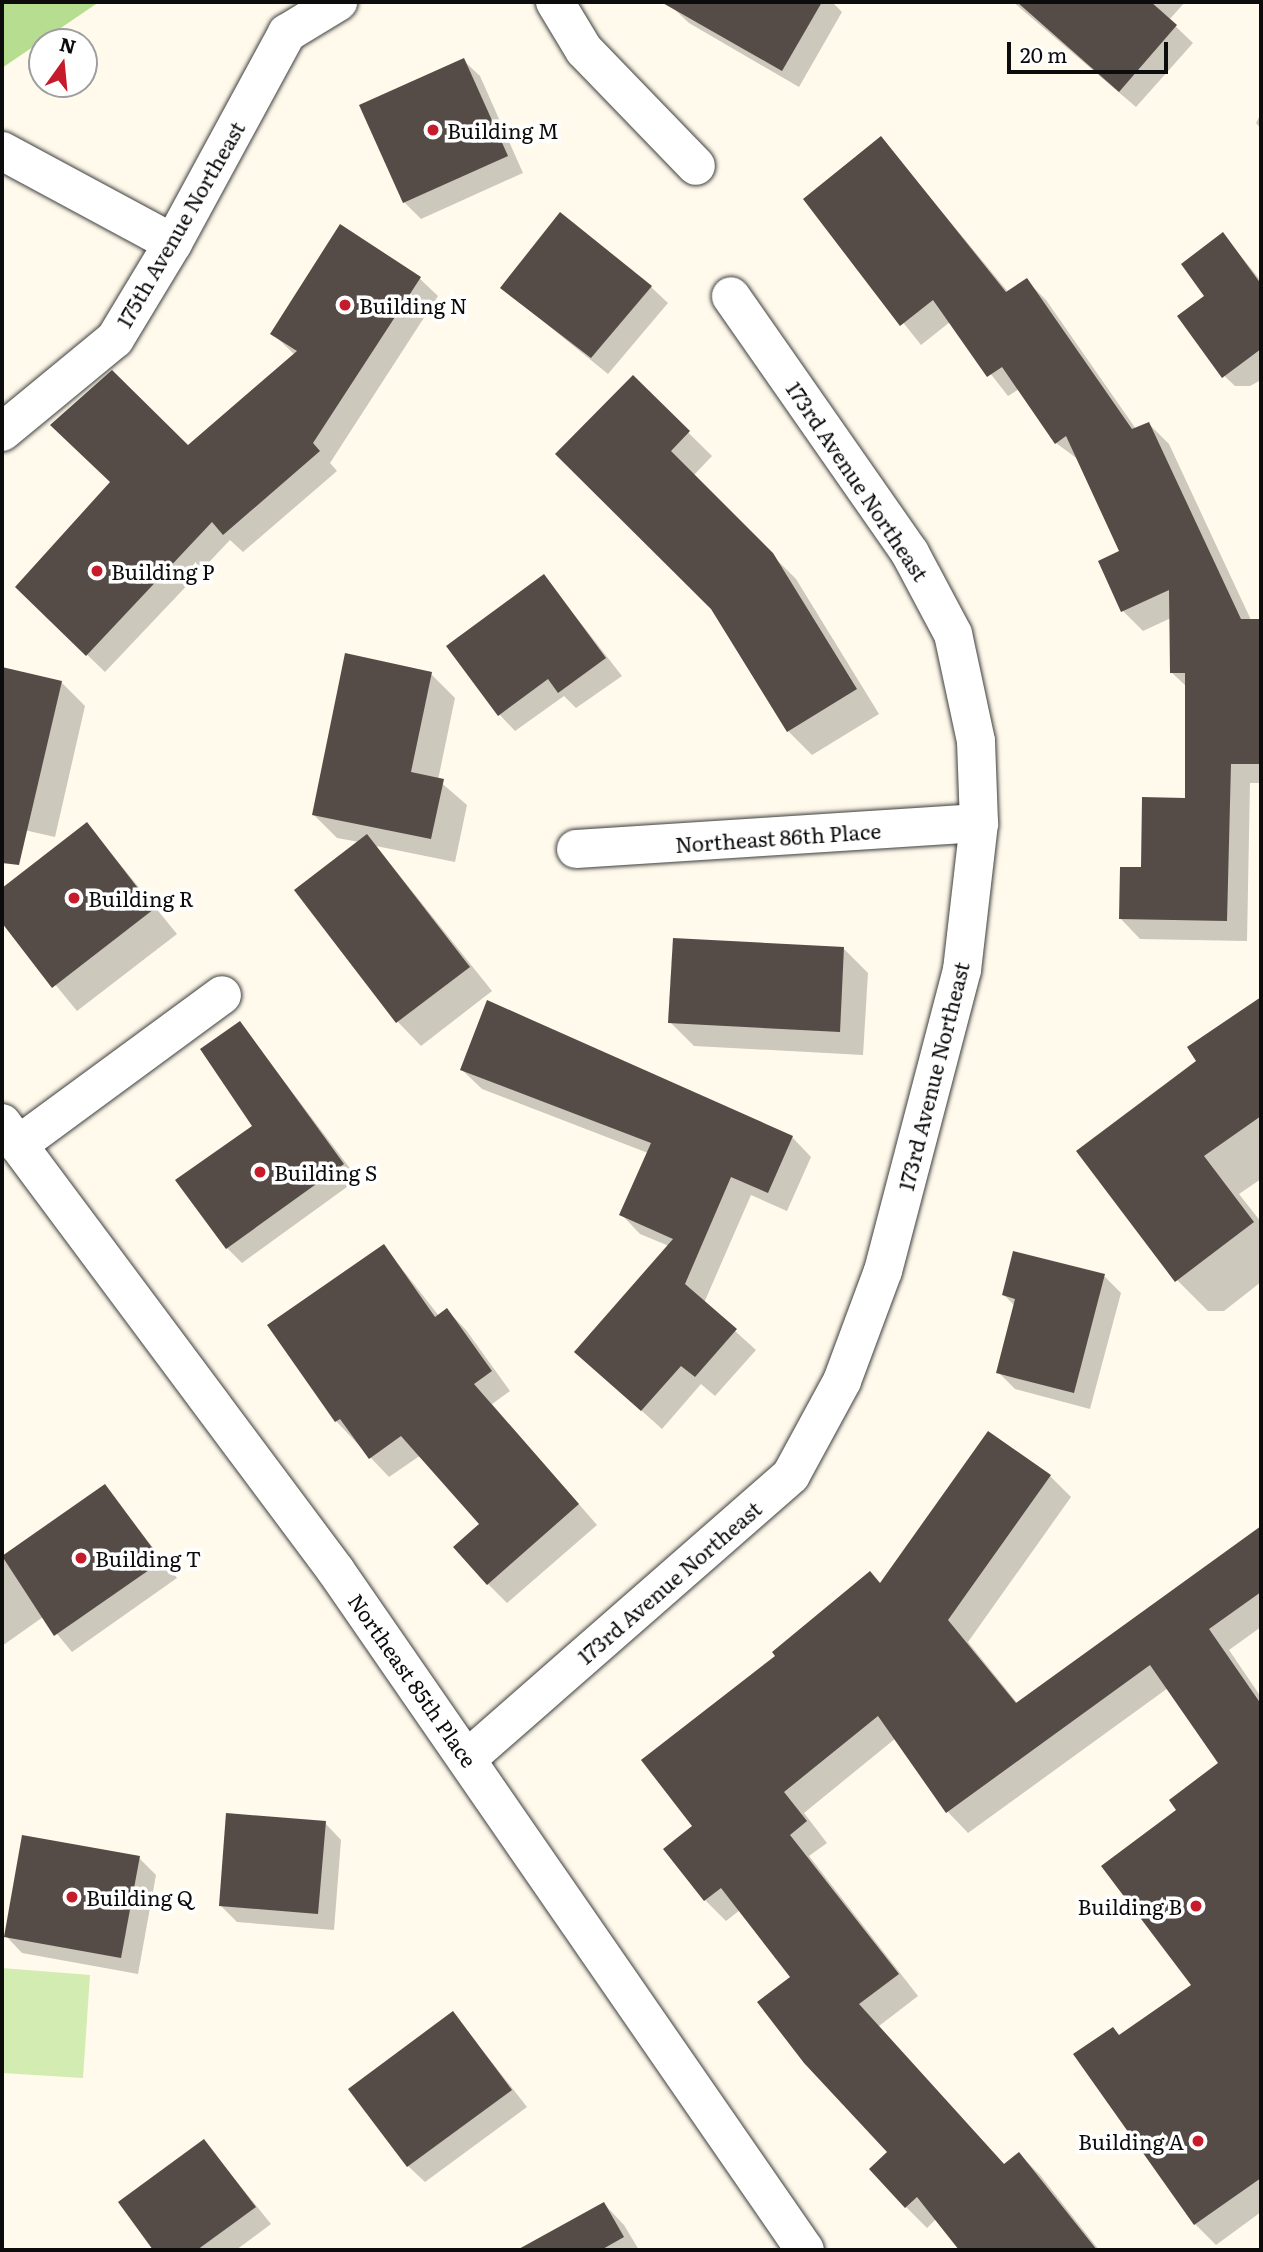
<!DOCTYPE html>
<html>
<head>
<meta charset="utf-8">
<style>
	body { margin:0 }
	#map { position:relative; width:1263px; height:2252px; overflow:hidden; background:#fffaeb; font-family:Literata,serif }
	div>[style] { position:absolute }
	.green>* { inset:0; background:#d3ecb2 }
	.forest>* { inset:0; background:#b7de90 }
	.shadow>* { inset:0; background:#0003 }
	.building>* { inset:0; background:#554c48 }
	.roads { filter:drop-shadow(0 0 2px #3f3f3f) drop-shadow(0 0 2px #3f3f3f) }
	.minor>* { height:38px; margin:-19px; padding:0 19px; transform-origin:19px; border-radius:19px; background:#fff }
	.dots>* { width:19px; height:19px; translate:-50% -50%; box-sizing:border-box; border:4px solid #fff; border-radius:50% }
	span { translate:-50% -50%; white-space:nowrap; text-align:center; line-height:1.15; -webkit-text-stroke:7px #fff; paint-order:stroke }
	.poi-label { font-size:21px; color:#0c0c0c }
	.left { translate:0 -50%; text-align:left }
	.right { translate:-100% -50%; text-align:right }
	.street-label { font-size:21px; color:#0c0c0c }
	.frame { position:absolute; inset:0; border:4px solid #0c0c0c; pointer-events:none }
	.north { position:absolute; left:28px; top:28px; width:70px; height:70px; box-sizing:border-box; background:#fff; border:2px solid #9e9e9e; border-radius:50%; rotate:15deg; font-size:19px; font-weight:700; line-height:28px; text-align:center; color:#0c0c0c }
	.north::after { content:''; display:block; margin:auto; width:24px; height:32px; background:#c61b2b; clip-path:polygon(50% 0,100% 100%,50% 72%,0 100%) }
	.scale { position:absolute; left:1007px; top:42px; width:161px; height:32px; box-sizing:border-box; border:4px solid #0c0c0c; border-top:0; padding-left:9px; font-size:21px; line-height:24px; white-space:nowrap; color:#0c0c0c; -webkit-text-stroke:5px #fff; paint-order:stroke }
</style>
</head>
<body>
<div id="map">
	<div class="green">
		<div style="clip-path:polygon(2px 1968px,90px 1975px,83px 2078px,2px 2073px)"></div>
	</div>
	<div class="forest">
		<div style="clip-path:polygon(2px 2px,99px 2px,2px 68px)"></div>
	</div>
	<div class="shadow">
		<div style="clip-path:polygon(675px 2px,832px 2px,842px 12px,799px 87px,689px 23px,672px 7px)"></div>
		<div style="clip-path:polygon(1013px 2px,1185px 2px,1169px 20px,1193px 43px,1136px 107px)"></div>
		<div style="clip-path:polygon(463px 60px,480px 76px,523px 173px,421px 219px,404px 202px)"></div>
		<div style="clip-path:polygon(1261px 113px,1261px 129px,1256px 123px)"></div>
		<div style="clip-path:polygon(881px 138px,1009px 293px,1026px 280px,1046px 300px,1136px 429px,1149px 424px,1169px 444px,1251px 620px,1261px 620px,1261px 783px,1250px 783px,1247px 941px,1140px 939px,1120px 918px,1142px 869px,1187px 800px,1187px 687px,1171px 672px,1171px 618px,1143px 631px,1123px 611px,1122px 552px,1079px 460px,1056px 443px,1019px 389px,1008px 396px,950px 322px,921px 345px,805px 199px)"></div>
		<div style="clip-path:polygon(1223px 234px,1261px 281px,1261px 380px,1250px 386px,1235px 386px,1217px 369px,1206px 296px)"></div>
		<div style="clip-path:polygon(419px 278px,438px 296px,330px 463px,337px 471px,243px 552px,230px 540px,105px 672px,36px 605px,188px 448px,295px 355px,272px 333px)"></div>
		<div style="clip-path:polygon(651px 287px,668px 303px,608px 374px,502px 288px)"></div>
		<div style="clip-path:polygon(633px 378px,712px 456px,693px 476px,796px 579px,879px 714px,812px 755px,788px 731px)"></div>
		<div style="clip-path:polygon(544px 576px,622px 676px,576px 708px,564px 696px,515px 731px,499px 714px)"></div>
		<div style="clip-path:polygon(2px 669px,61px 682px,85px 706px,55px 837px,2px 825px)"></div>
		<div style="clip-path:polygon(431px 674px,455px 698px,438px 780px,467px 805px,455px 862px,376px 846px,492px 991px,421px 1046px,398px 1022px,296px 890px,359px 842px,337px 838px,313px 814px)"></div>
		<div style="clip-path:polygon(87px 824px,177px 934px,77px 1011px,2px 920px,2px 890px)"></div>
		<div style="clip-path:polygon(844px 949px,868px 973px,863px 1055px,694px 1046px,670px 1022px)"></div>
		<div style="clip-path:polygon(1261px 999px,1261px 1179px,1239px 1194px,1261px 1222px,1261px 1282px,1224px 1311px,1208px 1311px,1170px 1273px,1199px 1061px,1190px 1048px)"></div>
		<div style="clip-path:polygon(240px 1023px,358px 1179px,242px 1263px,227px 1248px,254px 1127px)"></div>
		<div style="clip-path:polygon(462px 1070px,792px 1137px,811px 1157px,787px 1211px,751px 1195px,704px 1303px,756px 1350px,715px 1396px,701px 1384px,662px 1429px,576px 1352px,669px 1246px,640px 1234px,621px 1214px,648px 1153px,482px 1089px)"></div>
		<div style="clip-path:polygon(384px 1246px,439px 1316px,447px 1310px,466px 1330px,510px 1391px,492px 1404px,597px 1525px,507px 1603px,488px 1584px,481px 1524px,421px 1455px,389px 1477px,336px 1421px)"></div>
		<div style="clip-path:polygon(1104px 1276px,1121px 1293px,1090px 1409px,1015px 1389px,998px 1372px,1015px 1306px,1004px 1295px)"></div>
		<div style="clip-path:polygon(988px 1433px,1050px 1476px,1071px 1497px,968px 1642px,1018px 1704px,1261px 1529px,1261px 1627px,1229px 1650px,1261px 1697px,1261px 2212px,1216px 2245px,1195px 2224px,1120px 2036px,1193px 1985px,1179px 1810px,1221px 1764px,1168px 1688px,968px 1833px,948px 1812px,896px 1738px,804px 1813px,827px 1843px,809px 1856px,918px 1996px,879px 2026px,1005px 2165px,1019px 2154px,1040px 2175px,1099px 2250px,961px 2250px,936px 2219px,927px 2228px,906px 2207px,889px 2152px,792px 1978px,740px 1910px,726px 1921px,705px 1900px,694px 1826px,881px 1585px)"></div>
		<div style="clip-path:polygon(105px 1487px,177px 1578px,72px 1652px,43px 1617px,2px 1646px,2px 1558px)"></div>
		<div style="clip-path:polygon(325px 1823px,341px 1840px,334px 1930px,237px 1922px,221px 1906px)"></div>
		<div style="clip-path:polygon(139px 1858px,156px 1875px,138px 1974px,22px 1953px,6px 1936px)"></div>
		<div style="clip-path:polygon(453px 2013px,527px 2107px,425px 2182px,408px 2166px)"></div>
		<div style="clip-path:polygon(204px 2141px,271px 2224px,236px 2250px,155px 2250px,120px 2202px)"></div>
		<div style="clip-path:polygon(604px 2204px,624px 2225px,639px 2250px,521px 2250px)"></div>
	</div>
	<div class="building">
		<div style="clip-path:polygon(661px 2px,822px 2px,782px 71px)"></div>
		<div style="clip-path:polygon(1017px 2px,1151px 2px,1177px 25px,1119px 92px)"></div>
		<div style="clip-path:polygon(464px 58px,508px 156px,403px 203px,359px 105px)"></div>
		<div style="clip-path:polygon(881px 136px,1006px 292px,1027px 278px,1132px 429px,1149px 422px,1241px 619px,1261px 619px,1261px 764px,1231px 764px,1227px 921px,1119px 919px,1120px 867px,1141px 867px,1142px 797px,1185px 798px,1185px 673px,1170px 673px,1169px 590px,1121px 612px,1098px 561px,1119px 551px,1066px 436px,1055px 444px,1002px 367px,987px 377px,933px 300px,900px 326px,803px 199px)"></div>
		<div style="clip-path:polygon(560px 212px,652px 286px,591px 358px,500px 288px)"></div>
		<div style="clip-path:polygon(340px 224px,421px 277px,313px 443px,320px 451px,223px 535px,212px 522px,86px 656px,15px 587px,110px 482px,50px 425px,112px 370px,188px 445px,297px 351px,270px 334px)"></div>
		<div style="clip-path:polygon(1223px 232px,1261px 284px,1261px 349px,1222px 378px,1177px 316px,1204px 296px,1181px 264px)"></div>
		<div style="clip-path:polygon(633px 375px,690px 431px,671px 451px,773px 553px,857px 689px,787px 732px,711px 609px,555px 454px)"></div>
		<div style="clip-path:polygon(544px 574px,606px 658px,558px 693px,548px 679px,498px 716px,446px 646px)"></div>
		<div style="clip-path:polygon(345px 653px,432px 672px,411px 772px,444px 779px,431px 839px,312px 815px)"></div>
		<div style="clip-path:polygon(2px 667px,62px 681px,19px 865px,2px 863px)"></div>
		<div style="clip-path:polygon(87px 822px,154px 909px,52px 988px,2px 923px,2px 888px)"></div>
		<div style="clip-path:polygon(367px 834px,470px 967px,396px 1023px,294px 890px)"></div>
		<div style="clip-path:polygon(673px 938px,844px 947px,840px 1032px,668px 1023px)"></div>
		<div style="clip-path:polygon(1261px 997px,1261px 1116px,1204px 1156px,1254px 1222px,1175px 1282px,1076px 1151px,1196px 1061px,1187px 1047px)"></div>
		<div style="clip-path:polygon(487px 1000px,793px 1136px,768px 1193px,731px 1177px,685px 1284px,737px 1329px,695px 1377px,681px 1366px,641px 1411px,574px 1352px,673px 1239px,619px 1215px,651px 1143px,460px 1070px)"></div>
		<div style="clip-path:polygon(240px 1021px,344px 1164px,226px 1249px,175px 1180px,252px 1126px,200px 1049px)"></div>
		<div style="clip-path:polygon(384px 1244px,435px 1317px,447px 1308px,492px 1371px,474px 1384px,579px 1504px,487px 1585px,453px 1547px,479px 1524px,401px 1436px,369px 1459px,340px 1419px,335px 1422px,267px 1325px)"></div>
		<div style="clip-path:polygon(1013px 1251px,1105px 1274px,1074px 1393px,996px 1373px,1015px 1299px,1002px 1295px)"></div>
		<div style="clip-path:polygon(988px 1431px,1051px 1475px,948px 1620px,1016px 1703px,1261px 1526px,1261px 1592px,1209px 1629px,1261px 1704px,1261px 2178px,1194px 2225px,1073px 2054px,1113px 2027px,1119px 2035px,1191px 1985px,1101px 1866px,1176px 1810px,1169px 1800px,1218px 1763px,1150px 1665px,946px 1813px,878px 1716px,784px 1792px,807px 1821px,790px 1835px,899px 1974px,859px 2004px,1004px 2164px,1019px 2152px,1097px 2250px,959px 2250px,917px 2197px,905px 2208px,869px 2169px,887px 2152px,804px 2063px,757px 2002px,790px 1977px,721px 1888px,704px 1901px,663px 1849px,692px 1826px,641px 1760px,775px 1656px,772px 1652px,870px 1571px,880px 1583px)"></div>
		<div style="clip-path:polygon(105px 1484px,162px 1561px,54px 1636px,2px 1556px)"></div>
		<div style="clip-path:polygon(226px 1813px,326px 1821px,318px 1914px,219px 1906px)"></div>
		<div style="clip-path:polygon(22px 1835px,140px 1856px,121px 1958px,4px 1937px)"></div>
		<div style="clip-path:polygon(453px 2011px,512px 2090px,407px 2167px,348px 2089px)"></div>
		<div style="clip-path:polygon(204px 2139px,256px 2207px,197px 2250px,153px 2250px,118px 2202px)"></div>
		<div style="clip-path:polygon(604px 2202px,624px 2237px,601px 2250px,517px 2250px)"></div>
	</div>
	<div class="roads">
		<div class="minor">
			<div style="left:555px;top:2px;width:56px;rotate:58.9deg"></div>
			<div style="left:584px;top:50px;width:161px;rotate:46deg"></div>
			<div style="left:2px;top:151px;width:194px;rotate:28.3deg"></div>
			<div style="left:2px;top:432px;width:146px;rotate:-39.5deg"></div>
			<div style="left:115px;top:339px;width:112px;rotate:-58.9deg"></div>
			<div style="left:173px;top:243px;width:239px;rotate:-61.5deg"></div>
			<div style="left:287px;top:33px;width:60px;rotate:-31.3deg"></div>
			<div style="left:576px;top:849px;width:404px;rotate:-3.7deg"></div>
			<div style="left:2px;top:1123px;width:559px;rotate:53.29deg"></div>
			<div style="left:336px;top:1571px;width:825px;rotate:55.37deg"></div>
			<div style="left:18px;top:1145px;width:253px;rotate:-36.3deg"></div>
			<div style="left:468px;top:1758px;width:429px;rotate:-41.2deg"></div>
			<div style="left:791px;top:1475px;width:107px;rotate:-61.5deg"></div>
			<div style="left:842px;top:1381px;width:117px;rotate:-69.6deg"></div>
			<div style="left:883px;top:1271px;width:311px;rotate:-75.3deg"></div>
			<div style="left:962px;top:970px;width:148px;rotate:-83.4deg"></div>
			<div style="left:979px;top:823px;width:82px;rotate:-92.1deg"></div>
			<div style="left:976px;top:741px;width:109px;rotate:-102.1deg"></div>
			<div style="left:953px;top:634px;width:92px;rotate:-118deg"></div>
			<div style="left:910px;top:553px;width:313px;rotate:-124.9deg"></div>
		</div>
	</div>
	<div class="dots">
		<div style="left:433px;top:130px;background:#c61b2b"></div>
		<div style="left:345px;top:305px;background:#c61b2b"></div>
		<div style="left:97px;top:571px;background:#c61b2b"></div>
		<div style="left:74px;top:898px;background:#c61b2b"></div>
		<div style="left:260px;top:1172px;background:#c61b2b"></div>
		<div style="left:81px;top:1558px;background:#c61b2b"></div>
		<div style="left:72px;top:1897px;background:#c61b2b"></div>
		<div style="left:1196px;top:1906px;background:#c61b2b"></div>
		<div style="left:1198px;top:2141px;background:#c61b2b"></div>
	</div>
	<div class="poi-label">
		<span class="left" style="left:447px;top:130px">Building M</span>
		<span class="left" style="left:359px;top:305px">Building N</span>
		<span class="left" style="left:111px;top:571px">Building P</span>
		<span class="left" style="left:88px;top:898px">Building R</span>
		<span class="left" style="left:274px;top:1172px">Building S</span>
		<span class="left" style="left:95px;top:1558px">Building T</span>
		<span class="left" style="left:86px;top:1897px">Building Q</span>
		<span class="right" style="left:1182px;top:1906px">Building B</span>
		<span class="right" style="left:1184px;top:2141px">Building A</span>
	</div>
	<div class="street-label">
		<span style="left:180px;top:224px;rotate:-60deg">175th Avenue Northeast</span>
		<span style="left:858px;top:481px;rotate:56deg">173rd Avenue Northeast</span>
		<span style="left:778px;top:837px;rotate:-4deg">Northeast 86th Place</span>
		<span style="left:933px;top:1076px;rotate:-76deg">173rd Avenue Northeast</span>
		<span style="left:669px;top:1582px;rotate:-41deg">173rd Avenue Northeast</span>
		<span style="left:413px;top:1680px;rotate:55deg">Northeast 85th Place</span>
	</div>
	<div class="frame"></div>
	<div class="north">N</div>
	<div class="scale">20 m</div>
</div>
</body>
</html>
